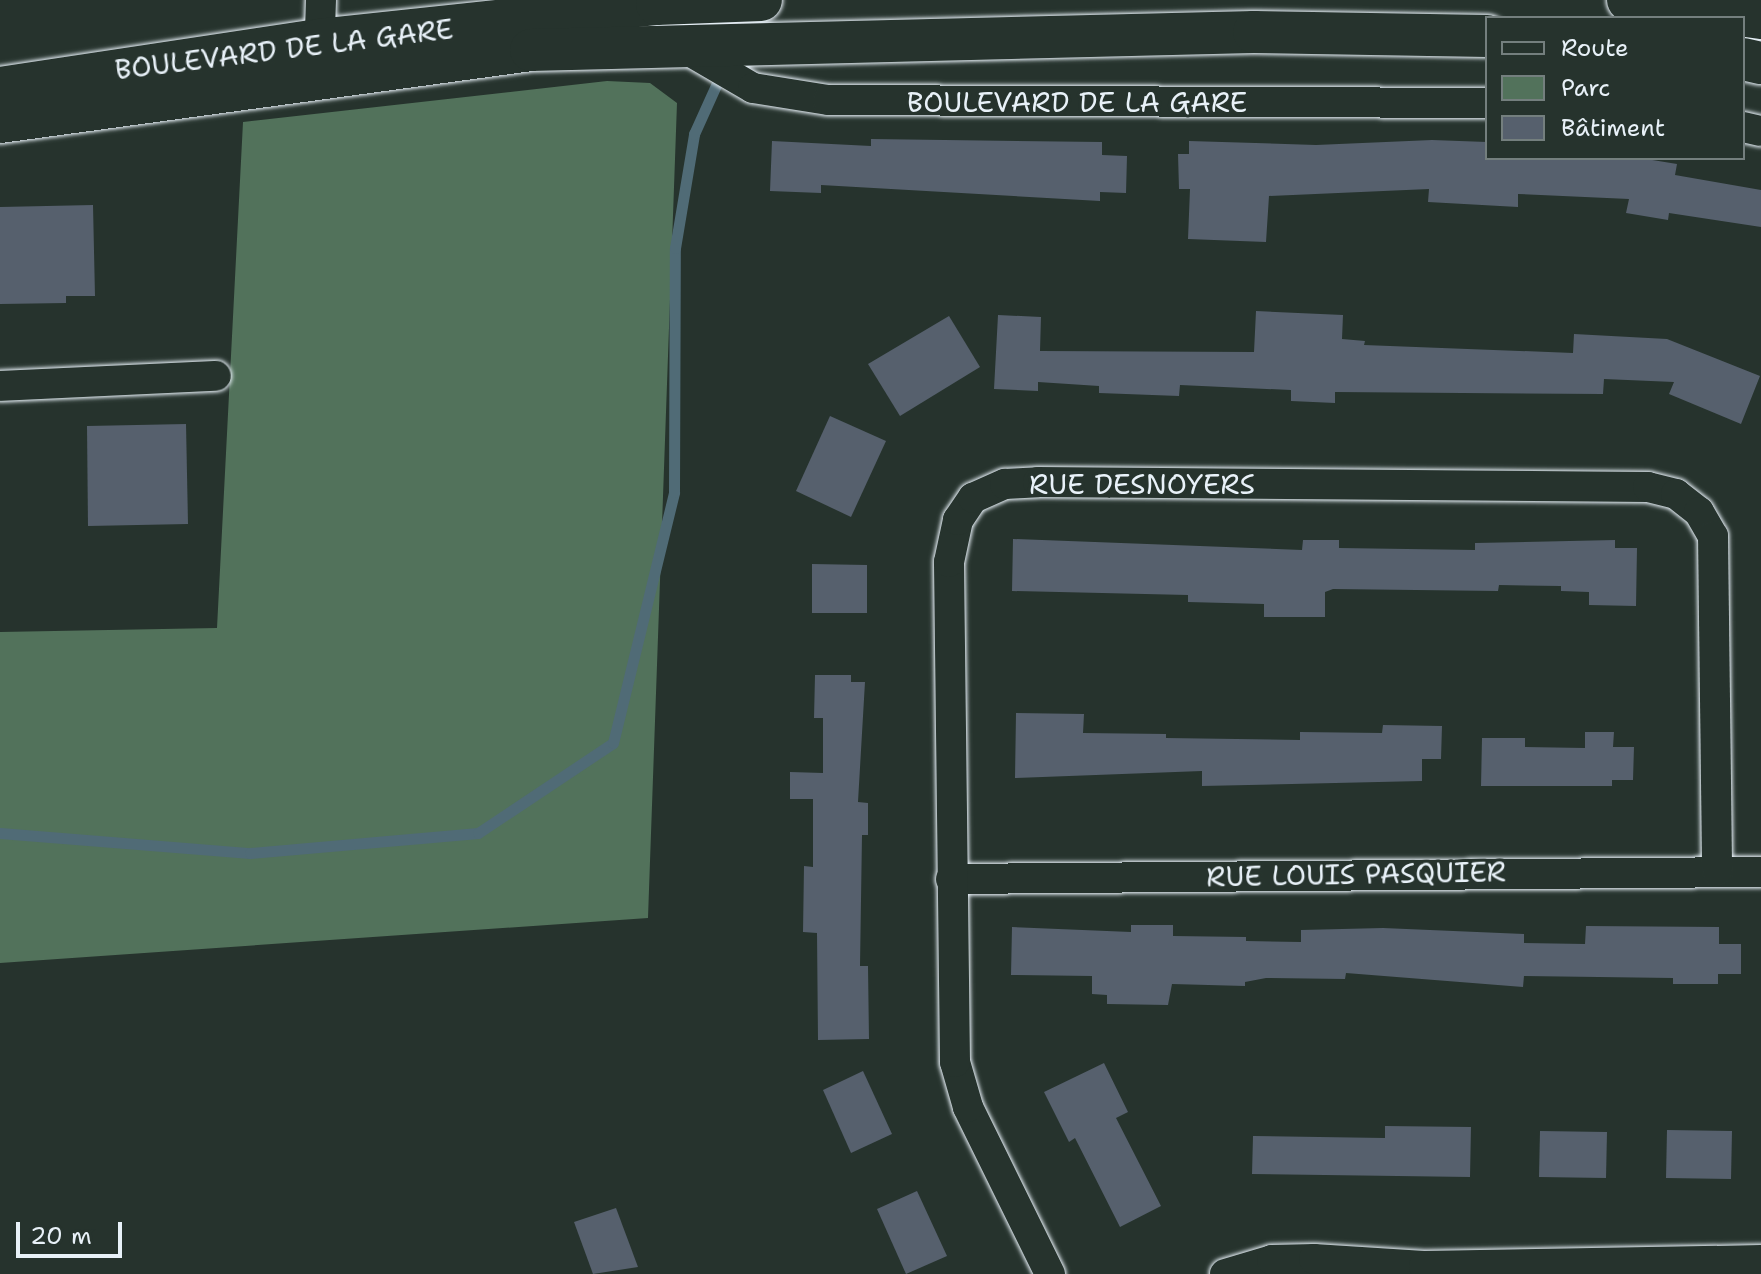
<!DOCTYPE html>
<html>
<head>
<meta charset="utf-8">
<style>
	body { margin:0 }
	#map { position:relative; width:1761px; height:1274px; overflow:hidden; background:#26332d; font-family:"Shantell Sans",sans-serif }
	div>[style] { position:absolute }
	.green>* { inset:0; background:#52725b }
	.stream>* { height:11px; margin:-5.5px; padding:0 5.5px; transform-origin:5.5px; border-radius:5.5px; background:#506b76 }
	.building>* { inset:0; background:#56606d }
	.roads { filter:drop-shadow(0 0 2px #e8f1f8) drop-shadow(0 0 2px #e8f1f8) }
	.street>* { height:30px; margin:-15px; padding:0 15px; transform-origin:15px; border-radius:15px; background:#26332d }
	.secondary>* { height:42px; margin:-21px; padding:0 21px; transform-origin:21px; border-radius:21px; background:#26332d }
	span { translate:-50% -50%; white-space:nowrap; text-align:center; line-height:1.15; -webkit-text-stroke:6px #26332d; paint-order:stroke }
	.street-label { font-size:28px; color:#e8f1f8 }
	.legend { position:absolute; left:1485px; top:16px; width:260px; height:144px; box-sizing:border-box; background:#26332d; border:2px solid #747f7e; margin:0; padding:10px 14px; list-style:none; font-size:24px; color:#e8f1f8 }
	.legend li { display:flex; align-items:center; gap:16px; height:40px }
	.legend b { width:40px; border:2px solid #747f7e }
	.scale { position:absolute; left:16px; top:1222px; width:106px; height:36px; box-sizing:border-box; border:4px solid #e8f1f8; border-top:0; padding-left:10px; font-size:24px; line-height:28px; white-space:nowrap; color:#e8f1f8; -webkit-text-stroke:6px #26332d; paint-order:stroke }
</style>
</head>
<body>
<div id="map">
	<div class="green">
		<div style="clip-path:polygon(607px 81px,650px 83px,677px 103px,648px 918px,0 963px,0 632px,217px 628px,243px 122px)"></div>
	</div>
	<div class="stream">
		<div style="left:0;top:833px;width:251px;rotate:4.6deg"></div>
		<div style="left:250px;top:853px;width:229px;rotate:-5deg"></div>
		<div style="left:478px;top:833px;width:162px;rotate:-33.7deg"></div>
		<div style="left:613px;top:743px;width:258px;rotate:-76.3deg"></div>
		<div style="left:674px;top:492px;width:244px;rotate:-89.8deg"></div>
		<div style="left:675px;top:248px;width:116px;rotate:-80.5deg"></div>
		<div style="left:694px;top:134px;width:68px;rotate:-65.7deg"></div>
	</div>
	<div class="building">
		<div style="clip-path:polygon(871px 139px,1102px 142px,1102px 155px,1127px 156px,1126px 193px,1100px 192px,1100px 201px,821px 185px,821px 193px,770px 191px,772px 141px,871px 146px)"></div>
		<div style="clip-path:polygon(1432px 140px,1487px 142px,1487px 158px,1640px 158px,1677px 164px,1675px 175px,1761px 190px,1761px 227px,1669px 213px,1668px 220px,1626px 213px,1629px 199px,1518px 194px,1518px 207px,1428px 202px,1429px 189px,1269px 196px,1266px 242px,1188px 239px,1190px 189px,1179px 189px,1178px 154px,1189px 154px,1189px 141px,1316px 145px)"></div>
		<div style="clip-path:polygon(93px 205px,95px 296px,66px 296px,66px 303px,0 304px,0 207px)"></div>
		<div style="clip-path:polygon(1256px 311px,1343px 315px,1342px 339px,1365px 341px,1364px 345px,1573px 353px,1574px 334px,1667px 339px,1760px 376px,1741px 424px,1669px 394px,1674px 382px,1604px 379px,1603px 394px,1335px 392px,1335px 403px,1291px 401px,1291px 390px,1180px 385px,1179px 396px,1099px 393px,1099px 386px,1038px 382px,1038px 391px,994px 389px,998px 315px,1041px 317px,1040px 351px,1254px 352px)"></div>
		<div style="clip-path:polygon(949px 316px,980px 367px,900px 416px,868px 364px)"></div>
		<div style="clip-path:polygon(830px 416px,886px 441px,851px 517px,796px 491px)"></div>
		<div style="clip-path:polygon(186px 424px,188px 524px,88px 526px,87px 426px)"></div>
		<div style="clip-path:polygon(1013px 539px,1302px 550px,1303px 540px,1339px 540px,1339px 548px,1475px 550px,1475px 543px,1615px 540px,1615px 548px,1637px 548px,1636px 606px,1589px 605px,1589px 592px,1561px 591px,1561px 586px,1499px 585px,1498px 591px,1333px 589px,1325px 592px,1325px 617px,1264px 617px,1264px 604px,1188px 602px,1188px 595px,1012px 591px)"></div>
		<div style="clip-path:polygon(812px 564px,867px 565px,867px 613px,812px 613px)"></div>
		<div style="clip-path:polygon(815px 675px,851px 675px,851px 682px,865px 682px,858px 802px,868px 803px,868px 835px,862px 835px,860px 966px,868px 966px,869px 1039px,818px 1040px,817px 933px,803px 932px,804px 866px,813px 867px,813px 799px,790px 799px,790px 772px,823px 773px,823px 718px,814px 718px)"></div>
		<div style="clip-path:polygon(1016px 713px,1084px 714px,1083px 733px,1166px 734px,1166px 738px,1300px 740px,1300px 732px,1382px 733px,1383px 725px,1442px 726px,1441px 759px,1422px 759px,1422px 781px,1202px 786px,1202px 771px,1015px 778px)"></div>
		<div style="clip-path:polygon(1585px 732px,1614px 732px,1613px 747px,1634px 747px,1633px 780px,1612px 780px,1612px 786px,1481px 786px,1482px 738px,1525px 738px,1525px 747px,1585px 748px)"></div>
		<div style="clip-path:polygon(1131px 925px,1173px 925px,1173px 936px,1246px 937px,1246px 941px,1301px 942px,1301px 930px,1383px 928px,1524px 934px,1524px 943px,1585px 944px,1586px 926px,1719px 927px,1719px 944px,1741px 944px,1741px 974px,1718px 974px,1718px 984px,1673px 984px,1673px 978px,1524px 976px,1523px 987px,1346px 973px,1345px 979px,1266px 978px,1245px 982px,1245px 986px,1172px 984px,1168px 1005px,1107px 1004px,1107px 995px,1092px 994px,1092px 976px,1011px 975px,1012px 927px,1131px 932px)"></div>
		<div style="clip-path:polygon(1104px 1063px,1128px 1112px,1116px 1118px,1161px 1206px,1120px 1227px,1075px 1138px,1069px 1142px,1044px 1092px)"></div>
		<div style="clip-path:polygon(863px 1071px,892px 1134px,851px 1153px,823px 1090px)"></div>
		<div style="clip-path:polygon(1385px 1126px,1471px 1127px,1470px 1177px,1252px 1174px,1253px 1136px,1385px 1138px)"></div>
		<div style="clip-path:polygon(1667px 1130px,1732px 1131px,1731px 1179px,1666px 1178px)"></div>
		<div style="clip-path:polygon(1540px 1131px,1607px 1132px,1606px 1178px,1539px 1177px)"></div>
		<div style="clip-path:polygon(917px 1191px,947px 1256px,906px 1274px,877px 1209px)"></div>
		<div style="clip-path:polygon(616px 1208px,638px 1267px,593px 1274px,574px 1222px)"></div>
	</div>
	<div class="roads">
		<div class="street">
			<div style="left:681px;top:46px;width:83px;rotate:30.3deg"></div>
			<div style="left:753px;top:88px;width:76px;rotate:9.1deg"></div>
			<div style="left:828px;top:100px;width:659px;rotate:0.26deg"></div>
			<div style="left:319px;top:60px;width:60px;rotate:-88.1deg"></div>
			<div style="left:1743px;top:127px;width:18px;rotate:13deg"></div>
			<div style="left:0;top:386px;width:216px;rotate:-2.7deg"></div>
			<div style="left:951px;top:879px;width:810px;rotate:-0.5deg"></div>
			<div style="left:1050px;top:1274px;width:186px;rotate:-116.2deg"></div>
			<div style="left:968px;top:1107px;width:47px;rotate:-106.1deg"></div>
			<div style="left:955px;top:1062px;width:500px;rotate:-90.69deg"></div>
			<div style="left:949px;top:562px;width:43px;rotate:-77.9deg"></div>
			<div style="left:958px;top:520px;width:27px;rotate:-56deg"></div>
			<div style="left:973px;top:498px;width:35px;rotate:-24deg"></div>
			<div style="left:1005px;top:484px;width:33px;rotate:-3deg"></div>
			<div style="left:1038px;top:482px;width:610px;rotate:0.47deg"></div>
			<div style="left:1648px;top:487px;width:29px;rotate:14deg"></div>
			<div style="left:1676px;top:494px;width:29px;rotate:38deg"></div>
			<div style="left:1699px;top:512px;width:28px;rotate:60deg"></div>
			<div style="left:1713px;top:536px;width:335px;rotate:89.3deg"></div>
			<div style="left:1225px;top:1274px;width:49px;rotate:-16.6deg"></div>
			<div style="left:1272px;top:1260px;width:42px;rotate:-1.4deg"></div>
			<div style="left:1314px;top:1259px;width:110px;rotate:3.6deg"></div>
			<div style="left:1424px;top:1266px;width:337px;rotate:-1deg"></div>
		</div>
		<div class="secondary">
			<div style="left:1628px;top:0;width:134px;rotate:7.7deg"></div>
			<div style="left:1743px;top:59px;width:18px;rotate:13deg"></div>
			<div style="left:0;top:88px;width:323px;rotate:-8.6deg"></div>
			<div style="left:319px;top:40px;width:340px;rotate:-6.1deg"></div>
			<div style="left:657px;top:4px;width:104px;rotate:-2.2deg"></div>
			<div style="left:0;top:122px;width:536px;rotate:-7.72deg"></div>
			<div style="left:531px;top:50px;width:723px;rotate:-1.43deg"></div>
			<div style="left:1254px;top:32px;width:233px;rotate:1deg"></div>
		</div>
	</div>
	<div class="street-label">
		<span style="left:284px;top:49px;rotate:-7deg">BOULEVARD DE LA GARE</span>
		<span style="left:1077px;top:102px">BOULEVARD DE LA GARE</span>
		<span style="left:1142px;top:484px">RUE DESNOYERS</span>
		<span style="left:1356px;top:874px;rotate:-1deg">RUE LOUIS PASQUIER</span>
	</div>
	<ul class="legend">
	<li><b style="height:10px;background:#26332d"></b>Route</li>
	<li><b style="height:22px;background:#52725b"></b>Parc</li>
	<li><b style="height:22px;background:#56606d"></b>Bâtiment</li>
	</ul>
	<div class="scale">20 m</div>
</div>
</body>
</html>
